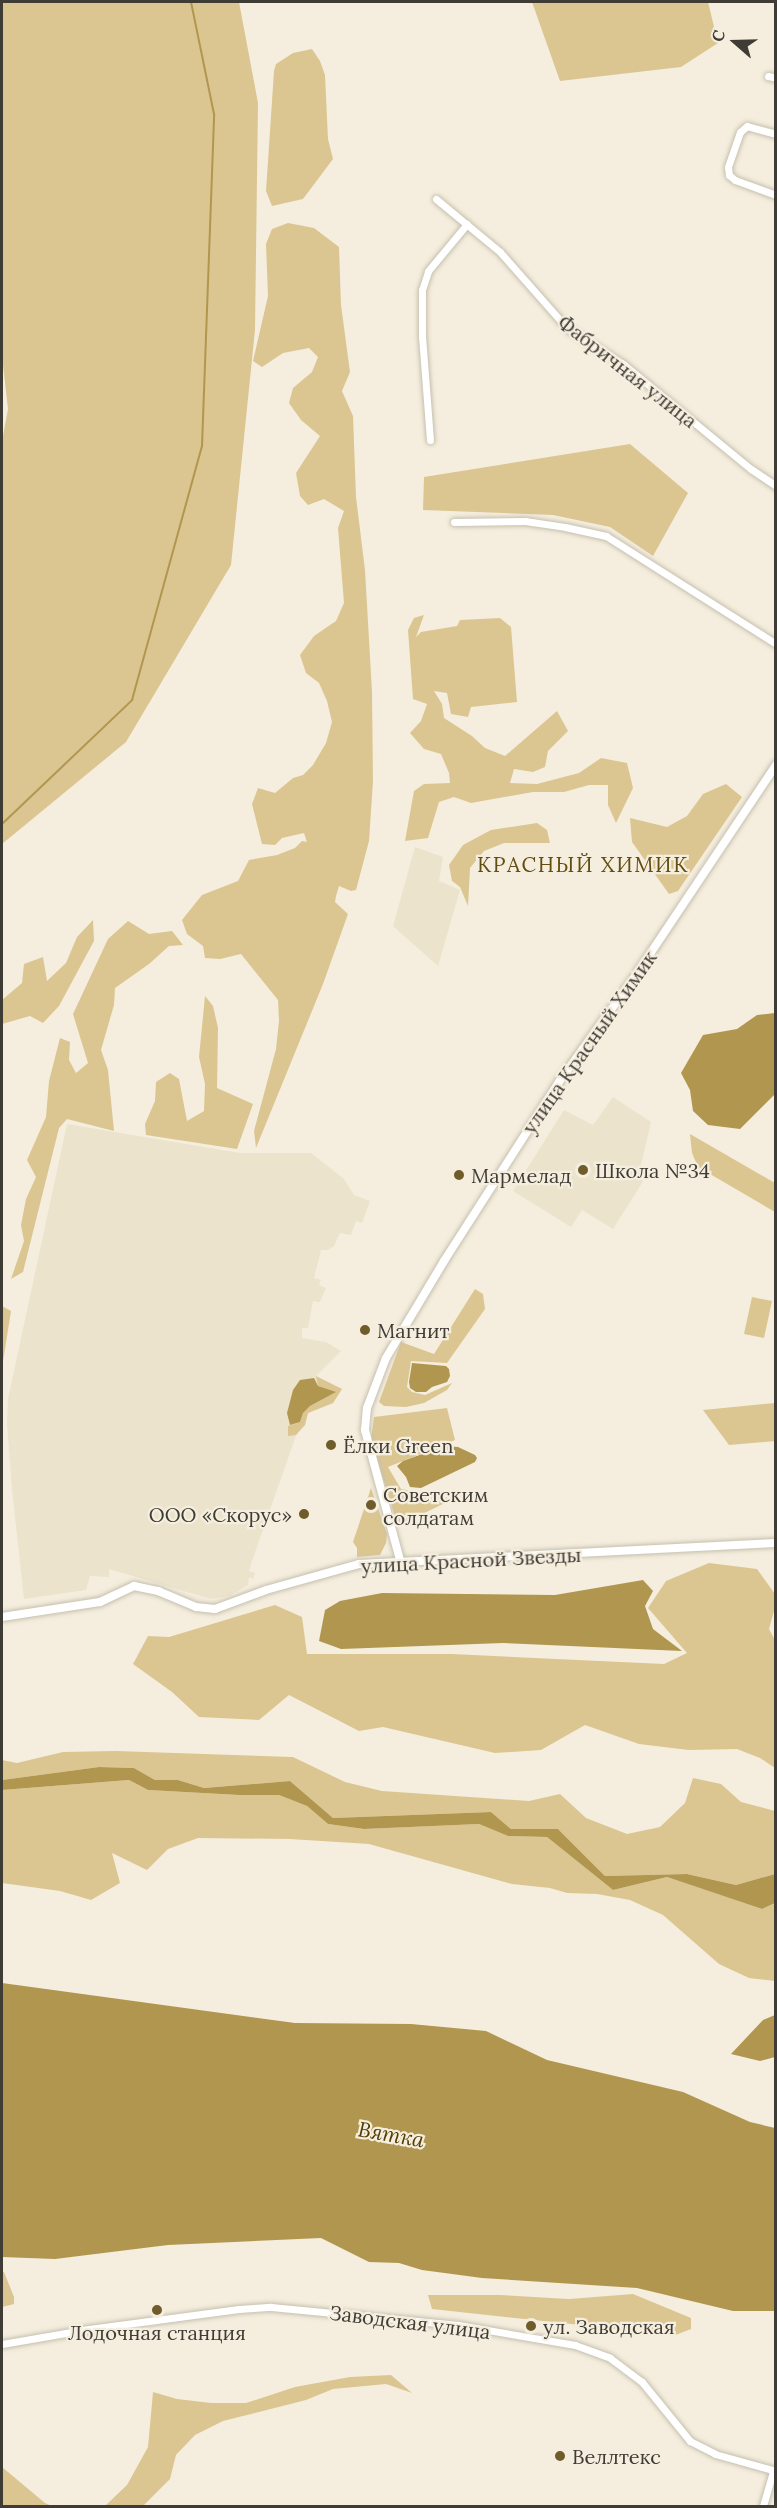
<!DOCTYPE html>
<html>
<head>
<meta charset="utf-8">
<style>
	body { margin:0 }
	#map { position:relative; width:777px; height:2508px; overflow:hidden; background:#f5eede; font-family:Lora,serif }
	div>[style] { position:absolute }
	.built>* { inset:0; background:#ebe3cc }
	.green>* { inset:0; background:#dbc692 }
	.water>* { inset:0; background:#b1964f }
	.stream>* { height:2px; margin:-1px; padding:0 1px; transform-origin:1px; border-radius:1px; background:#b1964f }
	.roads { filter:drop-shadow(0 0 2px #c6c0b0) drop-shadow(0 0 2px #c6c0b0) }
	.minor>* { height:7px; margin:-3.5px; padding:0 3.5px; transform-origin:3.5px; border-radius:3.5px; background:#fff }
	.tertiary>* { height:8px; margin:-4px; padding:0 4px; transform-origin:4px; border-radius:4px; background:#fff }
	.dots>* { width:16px; height:16px; translate:-50% -50%; box-sizing:border-box; border:3px solid #f5eede; border-radius:50% }
	span { translate:-50% -50%; white-space:nowrap; text-align:center; line-height:1.15; -webkit-text-stroke:4.5px #f5eede; paint-order:stroke }
	.street-label { font-size:20px; color:#3f3c36 }
	.poi-label { font-size:20px; color:#3f3c36 }
	.left { translate:0 -50%; text-align:left }
	.right { translate:-100% -50%; text-align:right }
	.neighbourhood-label { font-size:21px; color:#624e11; letter-spacing:1.5px }
	.water-label { font-size:21px; color:#513e01; font-style:italic }
	.frame { position:absolute; inset:0; border:3px solid #3f3c36; pointer-events:none }
	.north { position:absolute; left:705px; top:12px; width:60px; height:60px; -webkit-text-stroke:4px #f5eede; paint-order:stroke; rotate:290deg; font-size:16px; font-weight:700; line-height:24px; text-align:center; color:#3f3c36 }
	.north::after { content:''; display:block; margin:auto; width:21px; height:27px; background:#3f3c36; clip-path:polygon(50% 0,100% 100%,50% 72%,0 100%) }
</style>
</head>
<body>
<div id="map">
	<div class="built">
		<div style="clip-path:polygon(415px 847px,443px 857px,439px 881px,460px 890px,438px 966px,393px 926px)"></div>
		<div style="clip-path:polygon(613px 1097px,651px 1122px,640px 1169px,647px 1175px,613px 1229px,582px 1210px,571px 1227px,513px 1191px,564px 1110px,593px 1125px)"></div>
		<div style="clip-path:polygon(67px 1124px,240px 1153px,311px 1153px,344px 1179px,354px 1195px,370px 1201px,362px 1223px,356px 1221px,351px 1235px,340px 1233px,334px 1246px,328px 1250px,321px 1250px,314px 1278px,321px 1280px,319px 1285px,326px 1288px,320px 1302px,313px 1301px,308px 1328px,302px 1328px,302px 1338px,326px 1342px,341px 1351px,316px 1376px,342px 1389px,333px 1403px,308px 1413px,305px 1425px,298px 1430px,252px 1561px,249px 1571px,255px 1573px,253px 1579px,249px 1577px,248px 1585px,229px 1596px,211px 1599px,109px 1569px,109px 1577px,90px 1576px,86px 1590px,24px 1599px,12px 1490px,7px 1423px,8px 1399px)"></div>
	</div>
	<div class="green">
		<div style="clip-path:polygon(2px 2px,239px 2px,258px 103px,255px 330px,231px 565px,126px 742px,2px 844px,2px 441px,8px 409px,2px 356px)"></div>
		<div style="clip-path:polygon(532px 2px,708px 2px,718px 43px,681px 67px,560px 81px)"></div>
		<div style="clip-path:polygon(312px 49px,320px 61px,325px 75px,328px 139px,333px 159px,303px 199px,272px 206px,266px 191px,274px 71px,276px 64px,293px 53px)"></div>
		<div style="clip-path:polygon(288px 223px,314px 228px,339px 247px,341px 305px,350px 372px,342px 391px,353px 416px,356px 497px,365px 570px,372px 692px,373px 781px,369px 841px,356px 890px,351px 891px,339px 886px,336px 896px,335px 902px,348px 914px,323px 984px,256px 1148px,254px 1131px,276px 1049px,279px 1021px,278px 1000px,241px 954px,220px 959px,205px 958px,203px 946px,187px 934px,182px 920px,202px 895px,238px 881px,249px 860px,277px 855px,295px 848px,302px 841px,307px 842px,304px 833px,282px 838px,275px 845px,262px 844px,252px 804px,258px 788px,275px 793px,293px 778px,303px 775px,313px 765px,326px 743px,332px 722px,327px 701px,319px 683px,306px 673px,300px 655px,314px 636px,336px 621px,344px 603px,338px 528px,344px 511px,324px 499px,308px 505px,300px 496px,296px 473px,320px 436px,301px 420px,289px 403px,293px 388px,312px 372px,318px 357px,309px 348px,283px 353px,262px 367px,253px 361px,268px 296px,266px 244px,272px 229px)"></div>
		<div style="clip-path:polygon(630px 444px,688px 493px,653px 556px,610px 527px,553px 515px,423px 510px,424px 477px)"></div>
		<div style="clip-path:polygon(424px 615px,416px 637px,421px 632px,457px 626px,460px 620px,500px 618px,511px 627px,517px 702px,471px 707px,468px 717px,451px 714px,447px 693px,434px 691px,442px 704px,444px 718px,472px 736px,485px 748px,505px 756px,557px 711px,568px 731px,548px 751px,545px 767px,533px 772px,514px 769px,510px 783px,537px 784px,579px 773px,601px 758px,627px 763px,633px 788px,616px 823px,608px 805px,608px 785px,589px 785px,564px 792px,533px 792px,471px 803px,454px 797px,439px 802px,428px 838px,405px 841px,414px 791px,424px 784px,450px 783px,449px 773px,441px 754px,424px 749px,410px 733px,421px 721px,427px 704px,413px 699px,408px 630px,414px 618px)"></div>
		<div style="clip-path:polygon(726px 784px,742px 797px,678px 891px,669px 894px,632px 842px,630px 818px,667px 827px,687px 816px,703px 794px)"></div>
		<div style="clip-path:polygon(537px 823px,547px 830px,550px 843px,504px 843px,484px 851px,470px 868px,468px 906px,460px 887px,452px 881px,449px 865px,463px 845px,491px 830px)"></div>
		<div style="clip-path:polygon(93px 920px,94px 941px,59px 1006px,43px 1023px,30px 1016px,2px 1024px,2px 1000px,22px 983px,24px 964px,43px 957px,47px 981px,66px 963px,77px 937px)"></div>
		<div style="clip-path:polygon(128px 921px,149px 934px,172px 931px,183px 945px,169px 946px,149px 964px,115px 988px,114px 1005px,101px 1050px,108px 1070px,114px 1131px,67px 1119px,59px 1128px,23px 1272px,11px 1279px,24px 1241px,21px 1225px,26px 1199px,36px 1177px,27px 1160px,46px 1117px,49px 1081px,60px 1038px,70px 1042px,69px 1060px,76px 1073px,88px 1063px,73px 1014px,108px 939px)"></div>
		<div style="clip-path:polygon(205px 996px,213px 1006px,218px 1028px,217px 1088px,253px 1104px,237px 1149px,146px 1135px,145px 1124px,155px 1101px,156px 1082px,170px 1073px,179px 1079px,187px 1121px,204px 1111px,205px 1084px,199px 1057px)"></div>
		<div style="clip-path:polygon(690px 1134px,775px 1183px,775px 1212px,698px 1167px,692px 1153px)"></div>
		<div style="clip-path:polygon(475px 1289px,483px 1294px,485px 1309px,447px 1363px,411px 1361px,407px 1387px,412px 1392px,425px 1395px,452px 1383px,447px 1390px,424px 1403px,406px 1407px,384px 1406px,379px 1402px,401px 1342px,434px 1354px)"></div>
		<div style="clip-path:polygon(752px 1297px,772px 1301px,764px 1338px,744px 1334px)"></div>
		<div style="clip-path:polygon(2px 1306px,11px 1311px,2px 1368px)"></div>
		<div style="clip-path:polygon(316px 1376px,342px 1389px,333px 1403px,308px 1413px,305px 1425px,296px 1435px,288px 1436px,288px 1426px,300px 1422px,303px 1413px,310px 1406px,334px 1393px,318px 1386px)"></div>
		<div style="clip-path:polygon(775px 1403px,775px 1441px,729px 1445px,703px 1410px)"></div>
		<div style="clip-path:polygon(447px 1408px,455px 1440px,388px 1467px,401px 1489px,453px 1499px,398px 1526px,371px 1440px,374px 1417px)"></div>
		<div style="clip-path:polygon(371px 1488px,387px 1534px,386px 1543px,380px 1555px,357px 1557px,357px 1548px,353px 1542px)"></div>
		<div style="clip-path:polygon(709px 1563px,757px 1569px,775px 1594px,775px 1607px,769px 1629px,776px 1642px,775px 1768px,760px 1758px,737px 1749px,689px 1750px,639px 1744px,585px 1725px,541px 1750px,495px 1753px,383px 1727px,359px 1731px,289px 1695px,259px 1720px,199px 1717px,172px 1692px,133px 1664px,148px 1636px,169px 1637px,275px 1605px,302px 1617px,307px 1654px,452px 1654px,664px 1664px,687px 1653px,648px 1608px,666px 1581px)"></div>
		<div style="clip-path:polygon(116px 1751px,293px 1757px,345px 1782px,382px 1791px,529px 1801px,560px 1794px,586px 1818px,627px 1834px,660px 1827px,685px 1803px,693px 1778px,721px 1784px,741px 1802px,775px 1811px,775px 1874px,736px 1885px,687px 1874px,605px 1876px,558px 1829px,511px 1829px,491px 1812px,333px 1818px,290px 1781px,204px 1788px,178px 1780px,155px 1780px,134px 1768px,99px 1767px,2px 1780px,2px 1760px,17px 1763px,63px 1752px)"></div>
		<div style="clip-path:polygon(129px 1780px,148px 1790px,239px 1795px,279px 1795px,307px 1806px,328px 1824px,364px 1829px,479px 1824px,508px 1836px,547px 1837px,613px 1890px,667px 1877px,762px 1909px,775px 1903px,775px 1981px,749px 1978px,719px 1964px,663px 1915px,630px 1900px,597px 1894px,567px 1893px,550px 1888px,512px 1884px,369px 1844px,290px 1839px,198px 1838px,168px 1849px,147px 1870px,112px 1853px,120px 1883px,91px 1900px,60px 1891px,2px 1883px,2px 1790px)"></div>
		<div style="clip-path:polygon(2px 2271px,4px 2272px,14px 2297px,14px 2304px,2px 2307px)"></div>
		<div style="clip-path:polygon(633px 2294px,691px 2318px,691px 2329px,673px 2336px,638px 2326px,618px 2329px,432px 2309px,428px 2295px,500px 2295px,569px 2299px)"></div>
		<div style="clip-path:polygon(391px 2375px,412px 2393px,386px 2384px,333px 2389px,306px 2400px,223px 2421px,195px 2435px,176px 2455px,170px 2479px,143px 2506px,105px 2506px,127px 2485px,148px 2447px,153px 2392px,177px 2399px,211px 2403px,246px 2403px,295px 2387px,350px 2377px)"></div>
		<div style="clip-path:polygon(2px 2467px,45px 2503px,52px 2506px,2px 2506px)"></div>
	</div>
	<div class="water">
		<div style="clip-path:polygon(775px 1013px,775px 1094px,740px 1129px,708px 1125px,693px 1111px,690px 1090px,681px 1073px,703px 1035px,737px 1029px,757px 1015px)"></div>
		<div style="clip-path:polygon(412px 1363px,446px 1366px,449px 1369px,450px 1376px,447px 1382px,432px 1387px,426px 1392px,416px 1392px,410px 1388px,409px 1382px)"></div>
		<div style="clip-path:polygon(314px 1378px,318px 1386px,336px 1392px,310px 1406px,303px 1413px,300px 1422px,290px 1425px,287px 1413px,293px 1390px,300px 1380px)"></div>
		<div style="clip-path:polygon(444px 1446px,458px 1447px,475px 1455px,477px 1458px,475px 1462px,421px 1488px,410px 1487px,406px 1477px,397px 1466px,403px 1461px)"></div>
		<div style="clip-path:polygon(643px 1580px,653px 1591px,645px 1606px,653px 1629px,682px 1651px,503px 1643px,341px 1649px,319px 1641px,325px 1610px,340px 1601px,382px 1593px,555px 1595px)"></div>
		<div style="clip-path:polygon(99px 1767px,134px 1768px,155px 1780px,178px 1780px,204px 1788px,290px 1781px,333px 1818px,491px 1812px,511px 1829px,558px 1829px,605px 1876px,687px 1874px,736px 1885px,775px 1874px,775px 1903px,762px 1909px,667px 1877px,613px 1890px,547px 1837px,508px 1836px,479px 1824px,364px 1829px,328px 1824px,307px 1806px,279px 1795px,239px 1795px,148px 1790px,129px 1780px,2px 1790px,2px 1780px)"></div>
		<div style="clip-path:polygon(2px 1983px,295px 2023px,411px 2024px,486px 2031px,547px 2060px,683px 2092px,750px 2122px,775px 2128px,775px 2311px,733px 2311px,637px 2288px,482px 2278px,422px 2270px,399px 2263px,369px 2262px,321px 2238px,168px 2245px,55px 2259px,2px 2257px)"></div>
		<div style="clip-path:polygon(775px 2015px,775px 2057px,760px 2061px,731px 2054px,763px 2020px)"></div>
	</div>
	<div class="stream">
		<div style="left:2px;top:824px;width:180px;rotate:-43.6deg"></div>
		<div style="left:132px;top:700px;width:263px;rotate:-74.6deg"></div>
		<div style="left:202px;top:446px;width:332px;rotate:-87.9deg"></div>
		<div style="left:214px;top:114px;width:114px;rotate:-101.6deg"></div>
	</div>
	<div class="roads">
		<div class="minor">
			<div style="left:768px;top:76px;width:8px;rotate:14deg"></div>
			<div style="left:776px;top:134px;width:30px;rotate:-165deg"></div>
			<div style="left:747px;top:126px;width:9px;rotate:139deg"></div>
			<div style="left:740px;top:132px;width:37px;rotate:109deg"></div>
			<div style="left:728px;top:167px;width:8px;rotate:83deg"></div>
			<div style="left:729px;top:175px;width:8px;rotate:40deg"></div>
			<div style="left:735px;top:180px;width:44px;rotate:20.1deg"></div>
			<div style="left:436px;top:199px;width:83px;rotate:39.6deg"></div>
			<div style="left:500px;top:252px;width:101px;rotate:48.6deg"></div>
			<div style="left:567px;top:328px;width:67px;rotate:32.7deg"></div>
			<div style="left:623px;top:364px;width:166px;rotate:39.4deg"></div>
			<div style="left:751px;top:469px;width:30px;rotate:34deg"></div>
			<div style="left:430px;top:440px;width:103px;rotate:-94.4deg"></div>
			<div style="left:422px;top:337px;width:47px;rotate:-90deg"></div>
			<div style="left:422px;top:290px;width:20px;rotate:-72deg"></div>
			<div style="left:428px;top:271px;width:61px;rotate:-50.3deg"></div>
			<div style="left:454px;top:522px;width:71px;rotate:-0.8deg"></div>
			<div style="left:525px;top:521px;width:40px;rotate:8.5deg"></div>
			<div style="left:565px;top:527px;width:42px;rotate:12.4deg"></div>
			<div style="left:606px;top:536px;width:201px;rotate:32.4deg"></div>
			<div style="left:2px;top:2344px;width:88px;rotate:-9.8deg"></div>
			<div style="left:89px;top:2329px;width:151px;rotate:-7.6deg"></div>
			<div style="left:239px;top:2309px;width:32px;rotate:-4deg"></div>
			<div style="left:271px;top:2307px;width:188px;rotate:5.5deg"></div>
			<div style="left:458px;top:2325px;width:119px;rotate:9.7deg"></div>
			<div style="left:575px;top:2345px;width:37px;rotate:20deg"></div>
			<div style="left:610px;top:2358px;width:40px;rotate:37deg"></div>
			<div style="left:642px;top:2382px;width:76px;rotate:50.9deg"></div>
			<div style="left:690px;top:2441px;width:28px;rotate:27deg"></div>
			<div style="left:715px;top:2454px;width:63px;rotate:15.6deg"></div>
			<div style="left:763px;top:2506px;width:36px;rotate:-74deg"></div>
		</div>
		<div class="tertiary">
			<div style="left:400px;top:1560px;width:135px;rotate:-105.1deg"></div>
			<div style="left:365px;top:1430px;width:22px;rotate:-85deg"></div>
			<div style="left:367px;top:1408px;width:53px;rotate:-69.2deg"></div>
			<div style="left:386px;top:1358px;width:113px;rotate:-59.1deg"></div>
			<div style="left:444px;top:1261px;width:213px;rotate:-57.3deg"></div>
			<div style="left:559px;top:1082px;width:135px;rotate:-54.3deg"></div>
			<div style="left:638px;top:972px;width:249px;rotate:-56.3deg"></div>
			<div style="left:2px;top:1617px;width:99px;rotate:-8.7deg"></div>
			<div style="left:100px;top:1602px;width:38px;rotate:-25deg"></div>
			<div style="left:134px;top:1586px;width:25px;rotate:12deg"></div>
			<div style="left:158px;top:1591px;width:41px;rotate:22.8deg"></div>
			<div style="left:196px;top:1607px;width:19px;rotate:6deg"></div>
			<div style="left:215px;top:1609px;width:54px;rotate:-20.4deg"></div>
			<div style="left:266px;top:1590px;width:97px;rotate:-15.6deg"></div>
			<div style="left:359px;top:1564px;width:418px;rotate:-2.9deg"></div>
		</div>
	</div>
	<div class="dots">
		<div style="left:583px;top:1170px;background:#6f5c2a"></div>
		<div style="left:459px;top:1175px;background:#6f5c2a"></div>
		<div style="left:365px;top:1330px;background:#6f5c2a"></div>
		<div style="left:331px;top:1445px;background:#6f5c2a"></div>
		<div style="left:371px;top:1505px;background:#6f5c2a"></div>
		<div style="left:304px;top:1514px;background:#6f5c2a"></div>
		<div style="left:157px;top:2310px;background:#6f5c2a"></div>
		<div style="left:531px;top:2326px;background:#6f5c2a"></div>
		<div style="left:560px;top:2456px;background:#6f5c2a"></div>
	</div>
	<div class="street-label">
		<span style="left:628px;top:371px;rotate:38deg">Фабричная улица</span>
		<span style="left:589px;top:1042px;rotate:-55deg">улица Красный Химик</span>
		<span style="left:471px;top:1560px;rotate:-3deg">улица Красной Звезды</span>
		<span style="left:410px;top:2322px;rotate:7deg">Заводская улица</span>
	</div>
	<div class="poi-label">
		<span class="left" style="left:595px;top:1170px">Школа №34</span>
		<span class="left" style="left:471px;top:1175px">Мармелад</span>
		<span class="left" style="left:377px;top:1330px">Магнит</span>
		<span class="left" style="left:343px;top:1445px">Ёлки Green</span>
		<span class="left" style="left:383px;top:1506px">Советским<br>солдатам</span>
		<span class="right" style="left:292px;top:1514px">ООО «Скорус»</span>
		<span class="left" style="left:543px;top:2326px">ул. Заводская</span>
		<span style="left:157px;top:2332px">Лодочная станция</span>
		<span class="left" style="left:572px;top:2456px">Веллтекс</span>
	</div>
	<div class="neighbourhood-label">
		<span style="left:583px;top:865px">КРАСНЫЙ ХИМИК</span>
	</div>
	<div class="water-label">
		<span style="left:391px;top:2135px;rotate:10deg">Вятка</span>
	</div>
	<div class="frame"></div>
	<div class="north">С</div>
</div>
</body>
</html>
